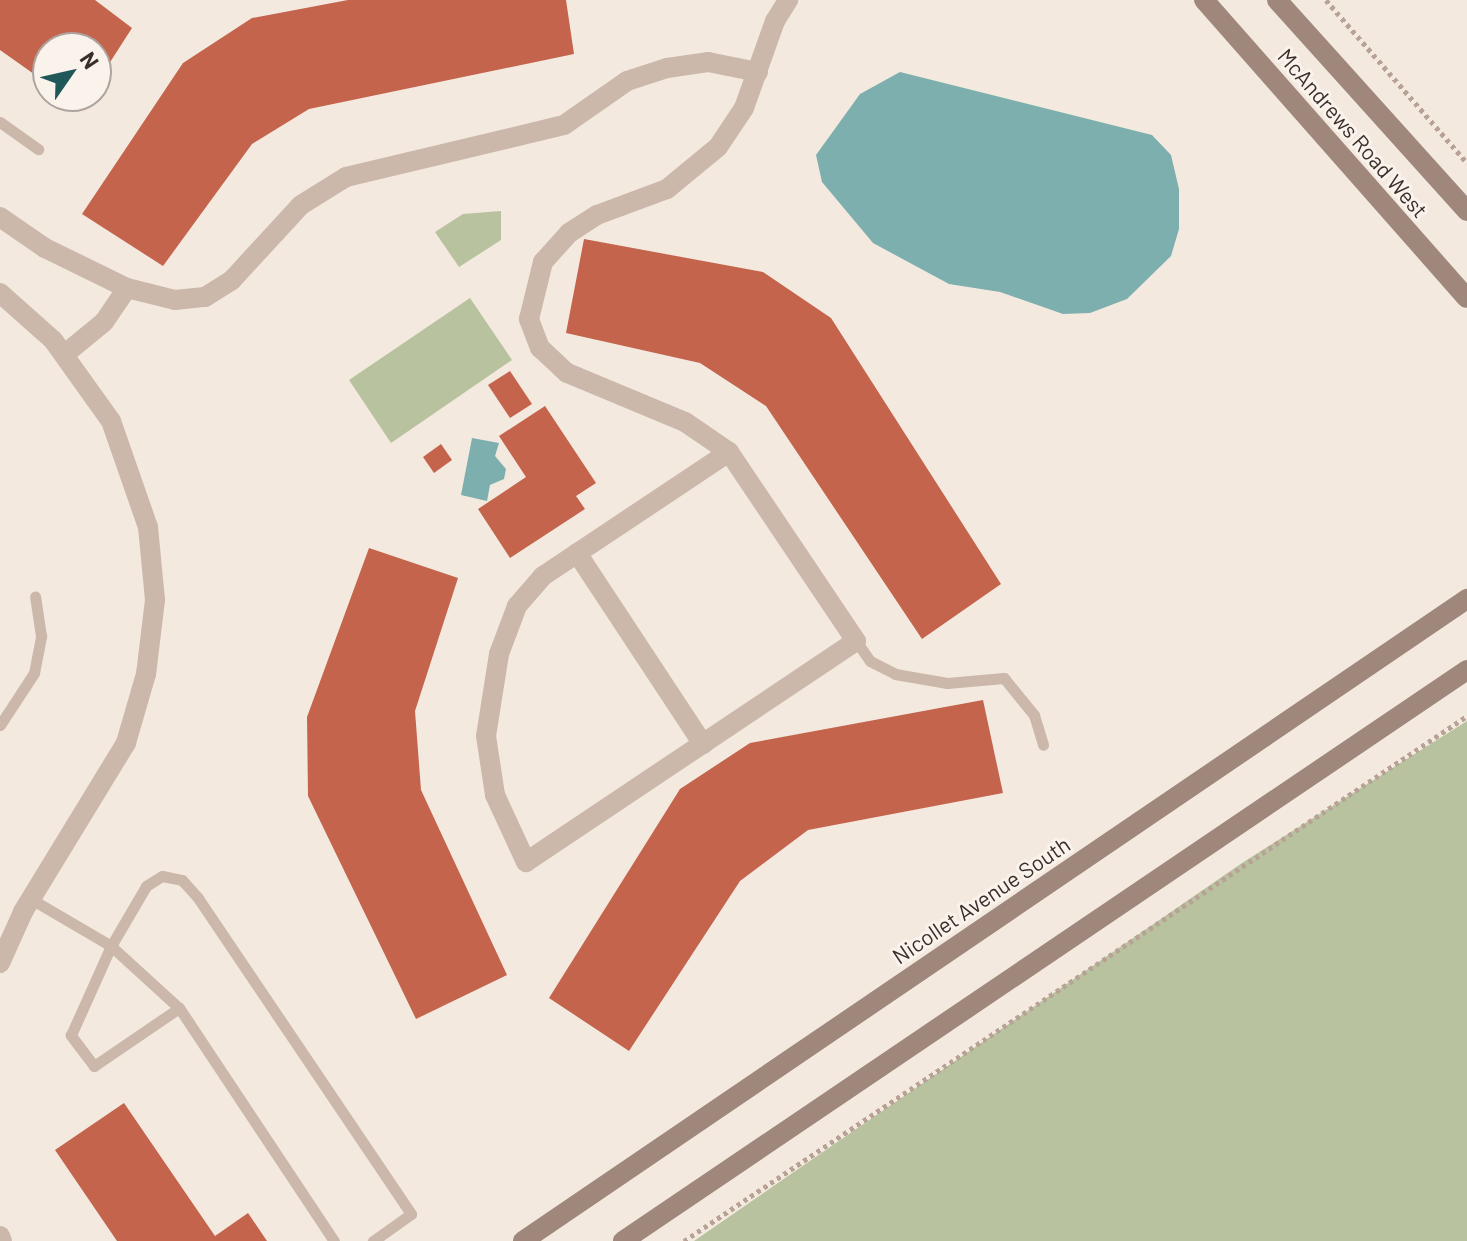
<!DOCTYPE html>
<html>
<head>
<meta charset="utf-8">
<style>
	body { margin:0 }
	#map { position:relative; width:1467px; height:1241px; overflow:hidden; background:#f3e9df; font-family:Barlow,sans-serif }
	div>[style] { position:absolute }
	.green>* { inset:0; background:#b8c29f }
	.water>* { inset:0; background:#7eafaf }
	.building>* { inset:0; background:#c4644c }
	.path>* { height:5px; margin-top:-2.5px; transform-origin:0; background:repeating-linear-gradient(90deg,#b7a295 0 4px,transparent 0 8px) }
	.service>* { height:11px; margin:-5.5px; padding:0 5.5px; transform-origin:5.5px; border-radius:5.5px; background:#cbb8ab }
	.minor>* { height:20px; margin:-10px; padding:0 10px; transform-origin:10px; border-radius:10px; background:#cbb8ab }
	.tertiary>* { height:20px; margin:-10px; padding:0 10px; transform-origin:10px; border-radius:10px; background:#cbb8ab }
	.secondary>* { height:20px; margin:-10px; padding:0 10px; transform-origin:10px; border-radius:10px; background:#9f877c }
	span { translate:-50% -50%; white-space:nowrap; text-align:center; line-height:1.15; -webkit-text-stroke:6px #faf3ec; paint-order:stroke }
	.street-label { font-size:22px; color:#392e2a }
	.north { position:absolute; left:32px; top:32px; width:80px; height:80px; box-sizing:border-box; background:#faf3ec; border:2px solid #ada49e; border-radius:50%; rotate:56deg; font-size:22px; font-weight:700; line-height:32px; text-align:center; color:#392e2a }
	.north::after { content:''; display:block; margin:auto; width:28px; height:36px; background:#20585a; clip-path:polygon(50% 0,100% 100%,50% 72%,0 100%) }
</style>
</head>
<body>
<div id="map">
	<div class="green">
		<div style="clip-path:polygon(501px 211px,501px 240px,459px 267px,435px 232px,463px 214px)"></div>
		<div style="clip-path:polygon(470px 298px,512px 360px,391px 443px,349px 380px)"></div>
		<div style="clip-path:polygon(1467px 721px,1467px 1241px,694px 1241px,1242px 863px)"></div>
	</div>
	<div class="water">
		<div style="clip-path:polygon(900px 72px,1152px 135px,1171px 155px,1179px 189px,1179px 229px,1171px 256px,1127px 299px,1090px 313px,1063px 314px,1000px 292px,949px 284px,873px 243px,822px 182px,816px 155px,860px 94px)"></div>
		<div style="clip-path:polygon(472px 438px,499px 443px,495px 456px,506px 469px,504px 479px,490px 485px,487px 501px,461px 495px)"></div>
	</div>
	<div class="building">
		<div style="clip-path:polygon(0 0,95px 0,132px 28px,96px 84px,96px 48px,48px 48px,48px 84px,0 50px)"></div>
		<div style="clip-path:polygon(348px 0,566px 0,574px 54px,309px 109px,252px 144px,163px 266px,82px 214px,183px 63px,252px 18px)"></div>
		<div style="clip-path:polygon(65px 96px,88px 96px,81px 107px)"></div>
		<div style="clip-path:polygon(584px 239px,763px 272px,831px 318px,1001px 584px,922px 639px,766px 406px,700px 363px,566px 333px)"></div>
		<div style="clip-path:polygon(510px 371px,532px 404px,510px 418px,488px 385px)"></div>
		<div style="clip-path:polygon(545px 406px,596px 483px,576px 496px,585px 509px,510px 558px,478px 509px,526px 477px,499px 436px)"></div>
		<div style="clip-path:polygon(441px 444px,452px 460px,434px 473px,423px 457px)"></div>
		<div style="clip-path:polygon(369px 548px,458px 578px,415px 711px,421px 790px,507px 975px,416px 1019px,308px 796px,307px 717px)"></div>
		<div style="clip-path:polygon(983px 700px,1003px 793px,808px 830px,740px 881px,629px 1051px,549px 998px,680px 789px,750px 743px)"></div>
		<div style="clip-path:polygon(124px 1103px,215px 1236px,248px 1213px,267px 1241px,117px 1241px,55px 1150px)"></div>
	</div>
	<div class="path">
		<div style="left:1326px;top:0;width:216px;rotate:49.1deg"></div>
		<div style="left:684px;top:1241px;width:943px;rotate:-33.84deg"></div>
	</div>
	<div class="service">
		<div style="left:0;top:122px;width:47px;rotate:35.4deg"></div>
		<div style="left:856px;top:641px;width:24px;rotate:55deg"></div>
		<div style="left:870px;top:661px;width:28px;rotate:27deg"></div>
		<div style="left:895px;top:674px;width:53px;rotate:9.8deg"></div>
		<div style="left:947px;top:683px;width:57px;rotate:-5deg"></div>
		<div style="left:1004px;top:678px;width:48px;rotate:51deg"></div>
		<div style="left:1034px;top:715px;width:31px;rotate:73deg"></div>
		<div style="left:0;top:725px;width:62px;rotate:-56.8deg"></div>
		<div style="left:34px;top:673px;width:38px;rotate:-79deg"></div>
		<div style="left:41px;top:636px;width:40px;rotate:-98.5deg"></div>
		<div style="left:31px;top:899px;width:93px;rotate:30.4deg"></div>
		<div style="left:111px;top:946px;width:92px;rotate:42.4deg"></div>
		<div style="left:334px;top:1241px;width:280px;rotate:-123.6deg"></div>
		<div style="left:179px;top:1008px;width:103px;rotate:145.7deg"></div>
		<div style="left:94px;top:1066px;width:39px;rotate:-127deg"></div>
		<div style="left:71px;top:1035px;width:98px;rotate:-65.8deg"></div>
		<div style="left:111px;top:946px;width:69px;rotate:-59.7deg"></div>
		<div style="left:146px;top:886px;width:19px;rotate:-32deg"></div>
		<div style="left:162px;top:876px;width:20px;rotate:11deg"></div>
		<div style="left:182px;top:880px;width:24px;rotate:48deg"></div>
		<div style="left:198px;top:898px;width:381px;rotate:56deg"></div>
		<div style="left:411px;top:1214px;width:47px;rotate:144.6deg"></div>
	</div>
	<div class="minor">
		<div style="left:0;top:217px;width:55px;rotate:34.6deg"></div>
		<div style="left:45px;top:248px;width:91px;rotate:26deg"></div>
		<div style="left:127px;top:288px;width:49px;rotate:14deg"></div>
		<div style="left:175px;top:300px;width:30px;rotate:-6deg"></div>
		<div style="left:205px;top:297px;width:31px;rotate:-32deg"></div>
		<div style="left:231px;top:281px;width:103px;rotate:-47.4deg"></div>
		<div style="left:301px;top:205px;width:53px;rotate:-31.9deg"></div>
		<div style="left:346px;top:177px;width:224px;rotate:-13.4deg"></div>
		<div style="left:564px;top:125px;width:77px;rotate:-34.9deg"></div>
		<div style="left:627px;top:81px;width:42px;rotate:-18deg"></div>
		<div style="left:667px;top:68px;width:41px;rotate:-8.3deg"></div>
		<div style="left:708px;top:62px;width:51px;rotate:11.3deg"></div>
		<div style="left:65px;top:354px;width:50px;rotate:-39.4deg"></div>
		<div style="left:104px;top:322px;width:41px;rotate:-55.9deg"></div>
		<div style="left:729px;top:452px;width:224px;rotate:146.3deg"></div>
		<div style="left:543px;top:576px;width:40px;rotate:131deg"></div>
		<div style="left:517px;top:606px;width:51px;rotate:110.6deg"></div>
		<div style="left:499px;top:654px;width:83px;rotate:99deg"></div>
		<div style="left:486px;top:736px;width:60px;rotate:81.3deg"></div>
		<div style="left:495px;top:795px;width:74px;rotate:65.2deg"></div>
		<div style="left:526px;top:862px;width:397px;rotate:-33.8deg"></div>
		<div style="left:856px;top:641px;width:228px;rotate:-123.9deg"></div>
		<div style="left:729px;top:452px;width:53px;rotate:-145.7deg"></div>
		<div style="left:685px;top:422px;width:128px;rotate:-157.4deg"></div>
		<div style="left:567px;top:373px;width:37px;rotate:-137deg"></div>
		<div style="left:540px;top:348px;width:31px;rotate:-111deg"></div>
		<div style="left:529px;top:319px;width:59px;rotate:-76.2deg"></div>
		<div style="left:543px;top:262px;width:39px;rotate:-48deg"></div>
		<div style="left:569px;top:233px;width:33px;rotate:-33deg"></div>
		<div style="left:597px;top:215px;width:75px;rotate:-20.4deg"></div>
		<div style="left:667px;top:189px;width:66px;rotate:-39.5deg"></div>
		<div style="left:718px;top:147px;width:47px;rotate:-56.3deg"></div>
		<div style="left:744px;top:108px;width:92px;rotate:-70.4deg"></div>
		<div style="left:775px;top:21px;width:25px;rotate:-58deg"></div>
		<div style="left:577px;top:553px;width:229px;rotate:56.6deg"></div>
	</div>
	<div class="tertiary">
		<div style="left:0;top:293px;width:71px;rotate:41.6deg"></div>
		<div style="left:53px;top:340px;width:100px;rotate:54.4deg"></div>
		<div style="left:111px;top:421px;width:112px;rotate:70.8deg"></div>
		<div style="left:148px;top:527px;width:73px;rotate:84.5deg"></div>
		<div style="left:155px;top:600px;width:75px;rotate:96.9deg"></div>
		<div style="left:146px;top:674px;width:72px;rotate:106.2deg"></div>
		<div style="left:126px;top:743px;width:198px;rotate:121.4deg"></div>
		<div style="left:23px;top:912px;width:56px;rotate:114.3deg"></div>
		<div style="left:0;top:1236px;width:5px;rotate:68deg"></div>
	</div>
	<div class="secondary">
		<div style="left:1204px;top:0;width:397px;rotate:48.6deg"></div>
		<div style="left:1277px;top:0;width:284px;rotate:48deg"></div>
		<div style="left:523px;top:1241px;width:1142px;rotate:-34.22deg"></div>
		<div style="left:623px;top:1241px;width:1019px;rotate:-34.08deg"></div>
	</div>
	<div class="street-label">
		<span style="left:1353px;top:133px;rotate:49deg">McAndrews Road West</span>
		<span style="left:981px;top:900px;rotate:-34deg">Nicollet Avenue South</span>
	</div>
	<div class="north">N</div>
</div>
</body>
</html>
